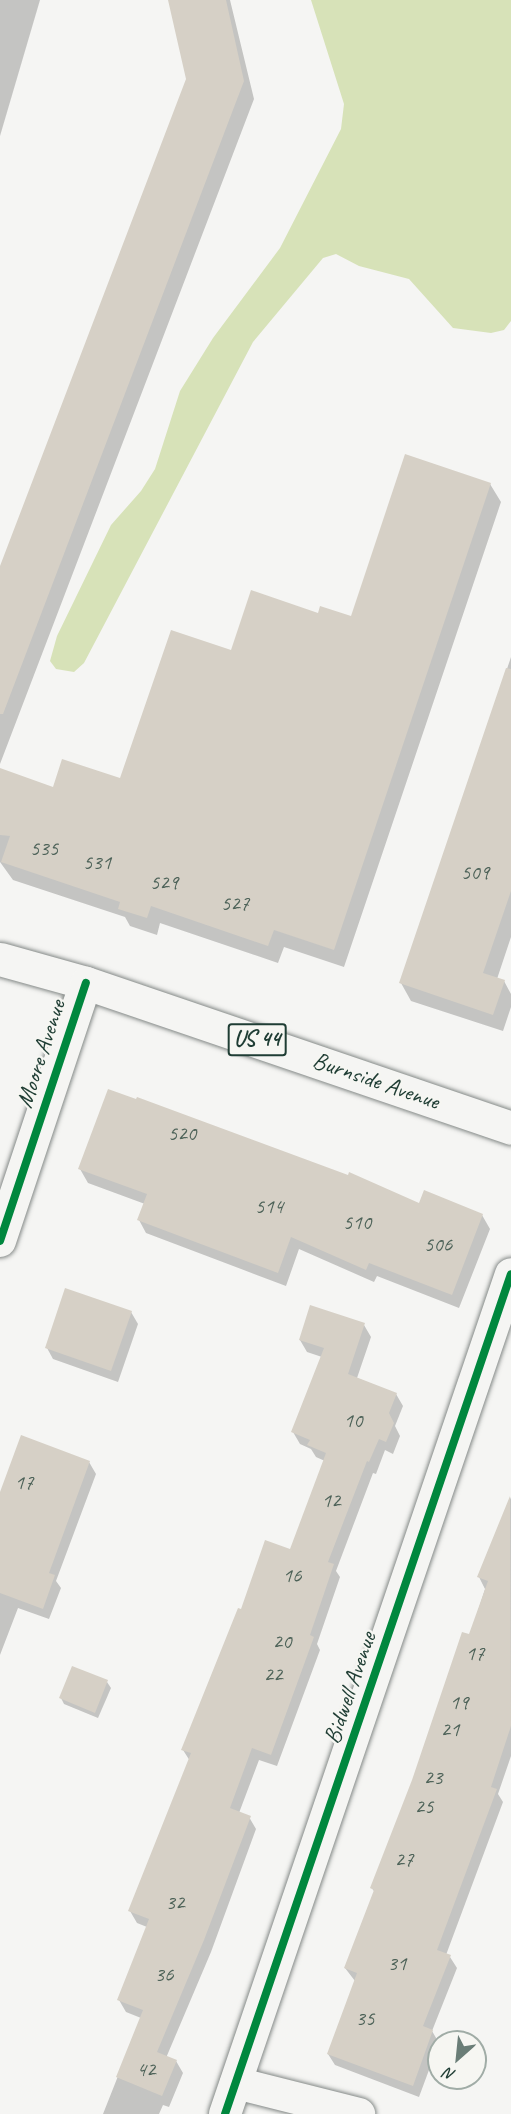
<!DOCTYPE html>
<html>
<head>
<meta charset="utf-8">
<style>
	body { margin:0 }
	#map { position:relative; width:511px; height:2114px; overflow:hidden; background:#f5f5f3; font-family:Caveat,sans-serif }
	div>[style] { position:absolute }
	.green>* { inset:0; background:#d7e2b8 }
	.shadow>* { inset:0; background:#0003 }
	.building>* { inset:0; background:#d6d0c6 }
	.roads { filter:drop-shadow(0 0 2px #858a88) drop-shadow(0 0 2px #858a88) }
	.minor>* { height:32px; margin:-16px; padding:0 16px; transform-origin:16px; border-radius:16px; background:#f5f5f3 }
	.primary>* { height:33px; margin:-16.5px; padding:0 16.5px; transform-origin:16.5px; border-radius:16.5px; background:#f5f5f3 }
	.cycleway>* { height:8px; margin:-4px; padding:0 4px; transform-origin:4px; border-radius:4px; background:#00873e }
	span { translate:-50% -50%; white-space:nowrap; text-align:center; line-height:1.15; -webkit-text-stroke:4.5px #f6f6f2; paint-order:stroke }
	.number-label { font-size:21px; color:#4d6258 }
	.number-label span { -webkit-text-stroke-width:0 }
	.shield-label span { padding:2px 4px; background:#f6f6f2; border:2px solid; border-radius:4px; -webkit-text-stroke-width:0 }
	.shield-label { font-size:22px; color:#1f3d34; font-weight:700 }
	.street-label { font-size:24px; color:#1f3d34 }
	.north { position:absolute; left:427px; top:2030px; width:60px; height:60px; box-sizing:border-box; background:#f6f6f2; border:2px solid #a0aca6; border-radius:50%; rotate:207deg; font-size:16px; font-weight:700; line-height:24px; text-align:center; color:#1f3d34 }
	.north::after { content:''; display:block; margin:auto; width:21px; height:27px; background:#6a7d77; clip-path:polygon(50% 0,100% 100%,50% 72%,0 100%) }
</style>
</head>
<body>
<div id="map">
	<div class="green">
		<div style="clip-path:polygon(311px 0,511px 0,511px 321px,504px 330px,491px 333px,453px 328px,409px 279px,359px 266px,336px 254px,323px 258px,253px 342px,84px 663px,74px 672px,56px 669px,50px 661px,57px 636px,111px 525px,141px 491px,155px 469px,180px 391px,213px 338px,280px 248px,341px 129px,344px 104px)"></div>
	</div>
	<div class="shadow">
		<div style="clip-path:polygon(0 0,40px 0,0 136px)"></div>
		<div style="clip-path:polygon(169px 0,230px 0,254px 99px,0 764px,0 570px,188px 80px)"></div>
		<div style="clip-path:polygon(490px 484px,501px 502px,344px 967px,284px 947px,278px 963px,160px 923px,157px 935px,130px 926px,125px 917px,13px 880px,0 862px,0 770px,53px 789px,121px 780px,232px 652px,319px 614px,352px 618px)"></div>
		<div style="clip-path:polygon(511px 657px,511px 937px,497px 979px,504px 981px,511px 994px,511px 1007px,503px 1031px,411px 1001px,401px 983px)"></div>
		<div style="clip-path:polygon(80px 1169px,482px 1215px,490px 1229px,459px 1308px,377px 1276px,374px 1282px,299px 1249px,286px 1286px,146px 1233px,139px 1220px,145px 1204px,88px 1183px)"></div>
		<div style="clip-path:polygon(131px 1312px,138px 1324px,118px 1382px,53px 1359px,47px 1348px)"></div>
		<div style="clip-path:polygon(364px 1325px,371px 1337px,357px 1378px,396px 1394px,403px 1406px,395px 1426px,400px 1436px,393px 1454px,385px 1450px,376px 1474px,373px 1473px,336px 1571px,340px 1577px,317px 1644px,320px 1650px,277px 1766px,259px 1760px,239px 1813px,249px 1817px,256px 1829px,211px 1952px,166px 2058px,176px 2061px,183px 2073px,169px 2107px,163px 2105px,159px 2114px,103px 2114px,141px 2018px,126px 2012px,119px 2000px,147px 1927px,137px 1923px,130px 1911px,190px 1761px,183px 1750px,241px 1611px,291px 1551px,325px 1461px,316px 1457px,311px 1449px,300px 1444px,293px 1432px,322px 1357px,307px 1352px,300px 1340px)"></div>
		<div style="clip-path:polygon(89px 1462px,96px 1474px,56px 1581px,61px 1588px,49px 1619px,18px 1608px,0 1655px,0 1496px)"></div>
		<div style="clip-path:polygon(511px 1497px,511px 1756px,498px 1794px,503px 1802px,446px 1955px,450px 1957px,457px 1968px,432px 2031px,439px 2043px,419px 2097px,335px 2065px,328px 2054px,355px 1981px,345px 1968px,375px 1893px,372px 1888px,470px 1636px,485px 1589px,479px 1577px)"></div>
		<div style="clip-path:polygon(107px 1682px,111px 1688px,98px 1718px,64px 1704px,61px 1698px)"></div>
	</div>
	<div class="building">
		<div style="clip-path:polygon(168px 0,226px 0,244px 81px,3px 714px,0 714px,0 566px,186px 79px)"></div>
		<div style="clip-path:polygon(405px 454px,491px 483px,334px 950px,274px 930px,268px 946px,151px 906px,147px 918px,118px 909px,120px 902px,1px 862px,10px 836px,0 835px,0 768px,53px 787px,62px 759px,120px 778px,171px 630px,231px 650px,251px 590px,318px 613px,320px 606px,351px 616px)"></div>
		<div style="clip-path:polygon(506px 668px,511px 669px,511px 891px,483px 973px,505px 980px,493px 1015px,399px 983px)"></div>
		<div style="clip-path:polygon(108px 1089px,136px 1099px,137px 1097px,348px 1175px,349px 1172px,419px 1203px,424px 1190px,483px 1214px,452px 1295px,369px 1263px,366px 1270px,291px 1237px,278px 1273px,137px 1220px,147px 1194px,78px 1169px)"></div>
		<div style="clip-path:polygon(65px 1288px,132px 1311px,111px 1371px,45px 1348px)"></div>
		<div style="clip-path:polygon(310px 1305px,365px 1323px,348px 1374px,397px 1393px,389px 1413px,394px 1423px,386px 1442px,379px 1439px,369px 1462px,367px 1461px,328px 1562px,334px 1564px,310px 1635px,314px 1637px,271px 1755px,252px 1748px,230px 1808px,251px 1816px,204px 1940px,157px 2052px,177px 2060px,162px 2096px,116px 2077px,143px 2010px,117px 2000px,149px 1919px,128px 1911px,191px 1753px,181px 1750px,238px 1608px,241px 1609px,265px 1540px,290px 1549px,326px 1453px,307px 1445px,310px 1440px,291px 1432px,324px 1348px,299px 1340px)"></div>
		<div style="clip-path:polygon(21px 1435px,90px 1461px,49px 1573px,55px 1575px,43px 1609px,0 1593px,0 1492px)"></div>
		<div style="clip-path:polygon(510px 1496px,511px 1726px,491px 1787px,497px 1789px,437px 1950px,451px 1955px,423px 2026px,433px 2030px,413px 2086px,327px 2054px,357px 1973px,344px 1968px,374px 1890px,370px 1888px,412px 1780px,462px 1632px,469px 1634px,488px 1581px,477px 1577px)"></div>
		<div style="clip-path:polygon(72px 1666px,108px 1680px,95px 1713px,59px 1698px)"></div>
	</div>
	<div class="roads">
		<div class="minor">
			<div style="left:0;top:1241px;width:272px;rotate:-71.6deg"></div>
			<div style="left:236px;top:2083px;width:127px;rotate:14.1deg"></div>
			<div style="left:225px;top:2114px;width:887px;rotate:-71.2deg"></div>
		</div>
		<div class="primary">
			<div style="left:0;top:959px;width:89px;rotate:15.6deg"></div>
			<div style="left:86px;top:983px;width:449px;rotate:18.8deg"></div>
		</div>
	</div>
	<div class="cycleway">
		<div style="left:0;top:1241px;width:272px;rotate:-71.6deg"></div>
		<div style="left:225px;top:2114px;width:887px;rotate:-71.2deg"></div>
	</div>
	<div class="number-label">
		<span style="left:44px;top:848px">535</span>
		<span style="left:97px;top:862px">531</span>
		<span style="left:475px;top:872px">509</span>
		<span style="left:164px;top:882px">529</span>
		<span style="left:235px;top:903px">527</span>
		<span style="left:182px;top:1133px">520</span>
		<span style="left:269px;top:1206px">514</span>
		<span style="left:357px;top:1222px">510</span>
		<span style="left:438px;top:1244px">506</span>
		<span style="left:353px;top:1420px">10</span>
		<span style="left:24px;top:1482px">17</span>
		<span style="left:331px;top:1500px">12</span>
		<span style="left:292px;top:1575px">16</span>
		<span style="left:282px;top:1641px">20</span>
		<span style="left:475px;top:1653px">17</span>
		<span style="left:273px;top:1674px">22</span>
		<span style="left:459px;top:1702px">19</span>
		<span style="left:450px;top:1729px">21</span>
		<span style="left:433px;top:1777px">23</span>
		<span style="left:424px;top:1806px">25</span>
		<span style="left:404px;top:1859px">27</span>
		<span style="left:175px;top:1902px">32</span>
		<span style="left:397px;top:1963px">31</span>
		<span style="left:164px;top:1974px">36</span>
		<span style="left:365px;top:2018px">35</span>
		<span style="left:146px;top:2069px">42</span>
	</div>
	<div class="shield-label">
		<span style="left:257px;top:1040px">US 44</span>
	</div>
	<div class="street-label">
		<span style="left:41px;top:1054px;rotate:-72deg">Moore Avenue</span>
		<span style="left:376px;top:1081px;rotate:19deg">Burnside Avenue</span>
		<span style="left:350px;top:1688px;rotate:-71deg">Bidwell Avenue</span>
	</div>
	<div class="north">N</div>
</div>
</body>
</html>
